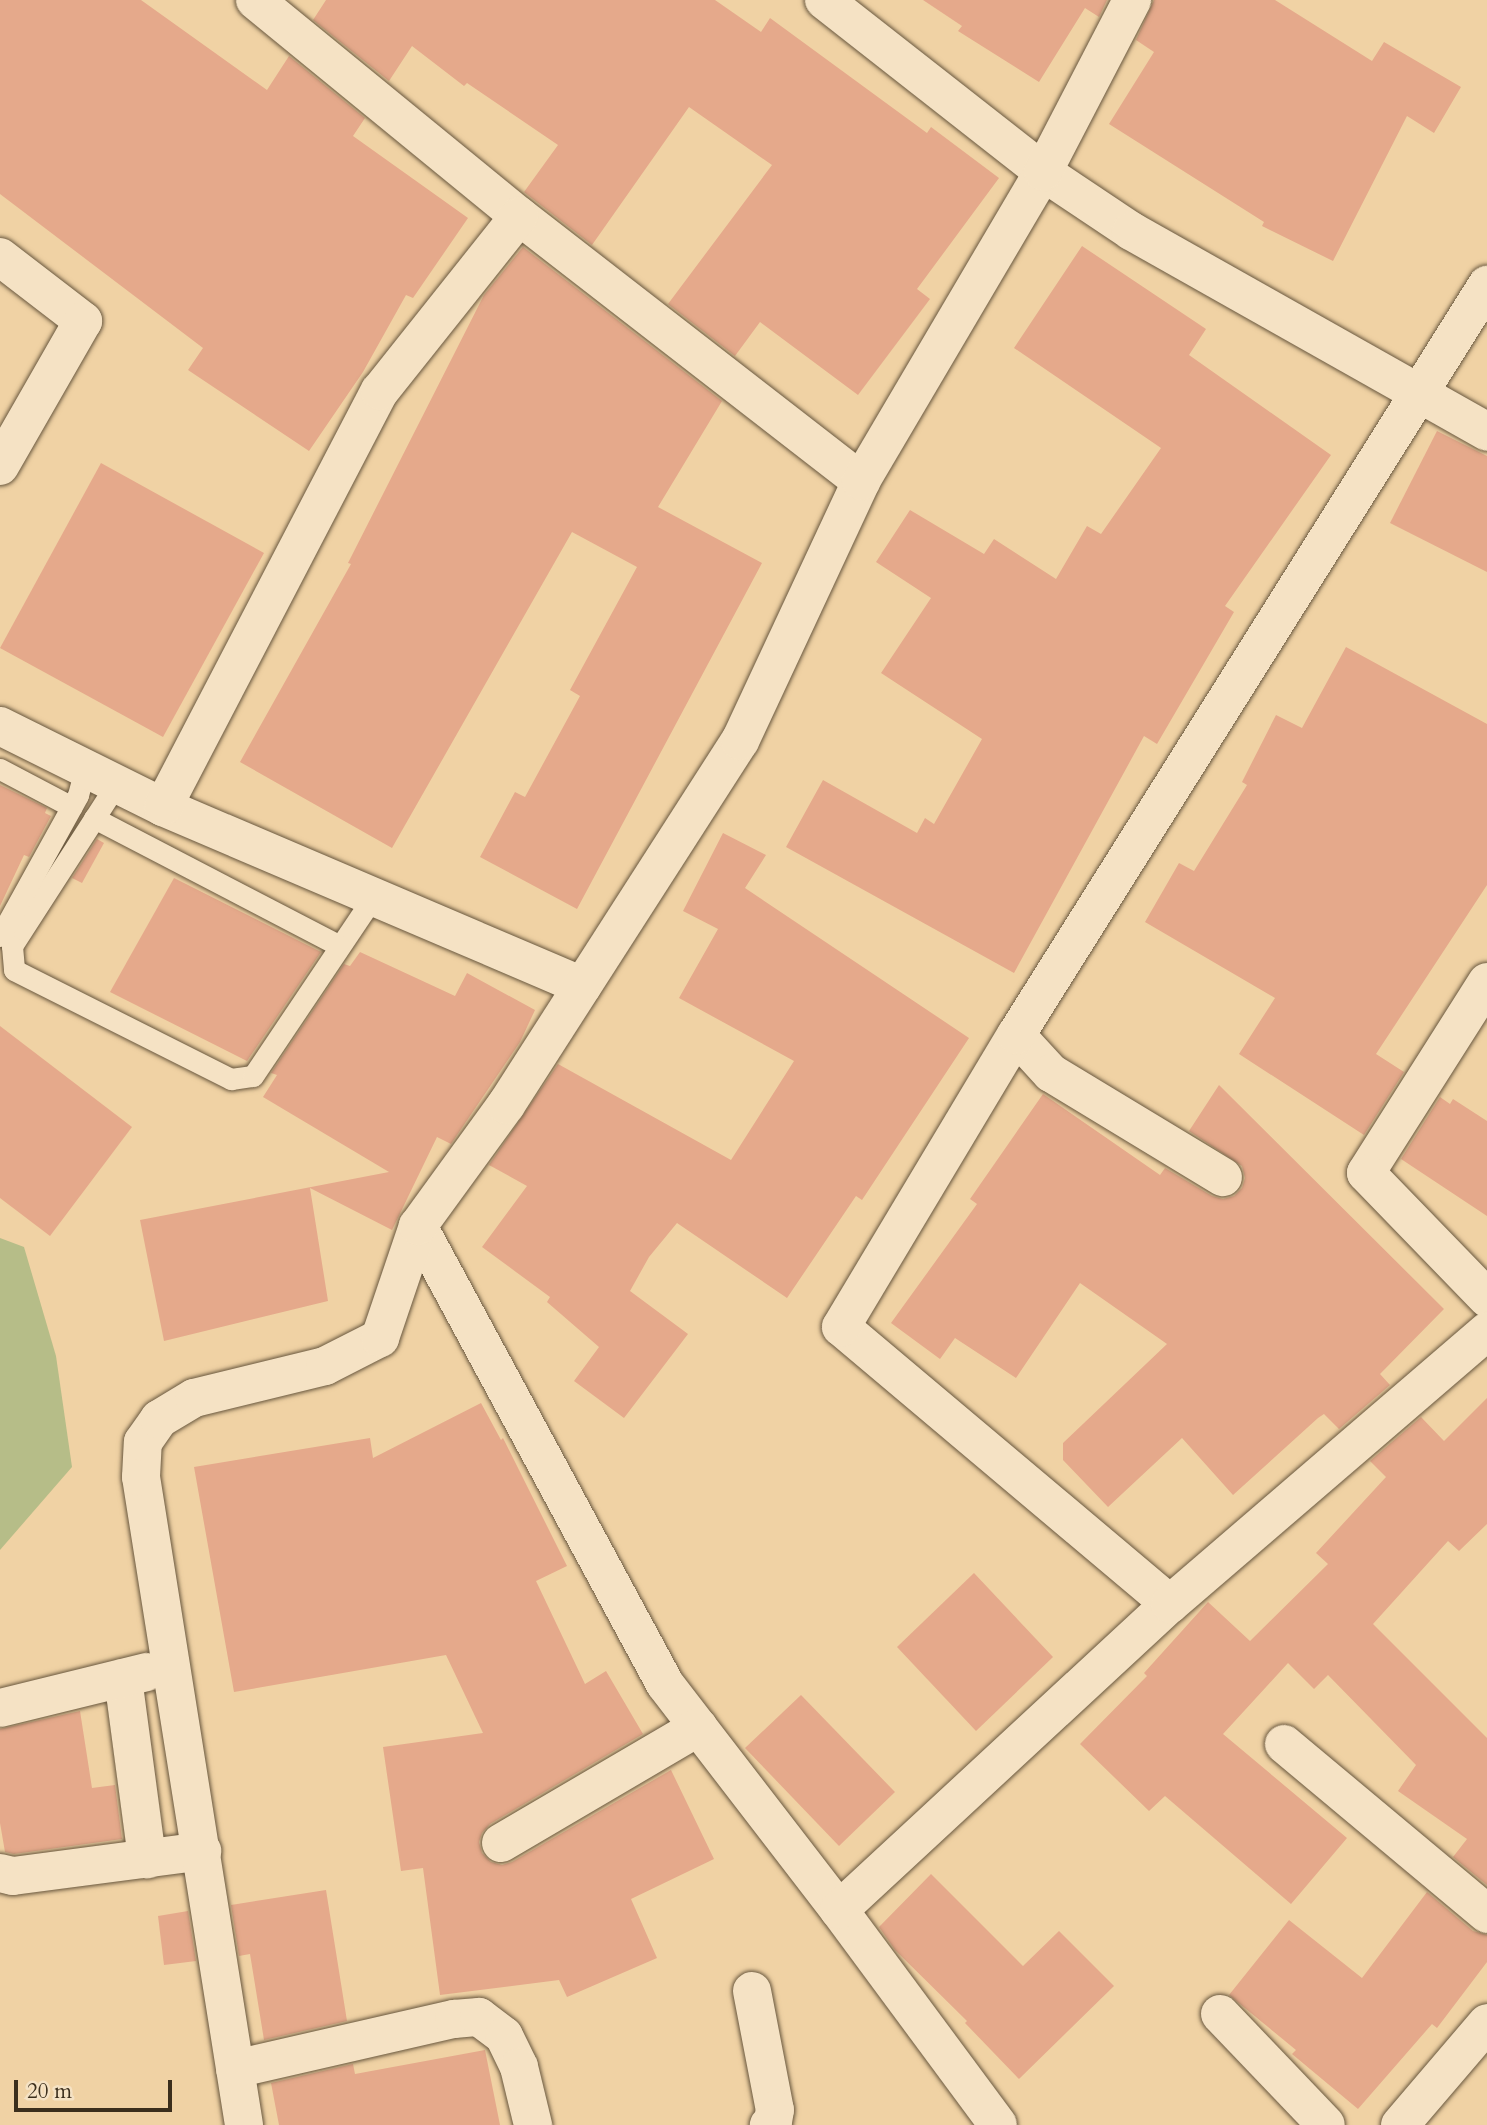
<!DOCTYPE html>
<html>
<head>
<meta charset="utf-8">
<style>
	body { margin:0 }
	#map { position:relative; width:1487px; height:2125px; overflow:hidden; background:#f0d2a4; font-family:Cardo,serif }
	div>[style] { position:absolute }
	.green>* { inset:0; background:#b6bd88 }
	.building>* { inset:0; background:#e5a98b }
	.roads { filter:drop-shadow(0 0 2px #68573e) drop-shadow(0 0 2px #68573e) }
	.lane>* { height:21px; margin:-10.5px; padding:0 10.5px; transform-origin:10.5px; border-radius:10.5px; background:#f5e2c4 }
	.street>* { height:38px; margin:-19px; padding:0 19px; transform-origin:19px; border-radius:19px; background:#f5e2c4 }
	span { translate:-50% -50%; white-space:nowrap; text-align:center; line-height:1.15; -webkit-text-stroke:7px #f5e2c4; paint-order:stroke }
	.scale { position:absolute; left:14px; top:2080px; width:158px; height:32px; box-sizing:border-box; border:4px solid #3b2e1c; border-top:0; padding-left:9px; font-size:21px; line-height:24px; white-space:nowrap; color:#3b2e1c; -webkit-text-stroke:5px #f5e2c4; paint-order:stroke }
</style>
</head>
<body>
<div id="map">
	<div class="green">
		<div style="clip-path:polygon(0 1238px,24px 1247px,56px 1356px,72px 1467px,0 1550px)"></div>
	</div>
	<div class="building">
		<div style="clip-path:polygon(0 0,141px 0,267px 90px,289px 56px,365px 118px,353px 136px,468px 218px,413px 298px,406px 295px,363px 372px,309px 451px,188px 370px,203px 348px,0 194px)"></div>
		<div style="clip-path:polygon(326px 0,715px 0,761px 32px,770px 18px,927px 133px,931px 127px,999px 178px,917px 289px,930px 299px,858px 395px,760px 322px,735px 356px,668px 304px,772px 165px,689px 107px,592px 245px,524px 192px,558px 145px,467px 83px,464px 86px,412px 46px,389px 81px,313px 20px)"></div>
		<div style="clip-path:polygon(923px 0,1107px 0,1099px 17px,1085px 8px,1039px 82px,958px 31px,962px 26px)"></div>
		<div style="clip-path:polygon(1154px 0,1275px 0,1372px 61px,1384px 42px,1461px 87px,1434px 133px,1407px 116px,1333px 261px,1262px 226px,1264px 222px,1109px 124px,1154px 52px,1136px 40px)"></div>
		<div style="clip-path:polygon(1082px 246px,1206px 329px,1189px 355px,1331px 455px,1225px 606px,1234px 612px,1157px 744px,1144px 736px,1014px 973px,786px 847px,823px 780px,917px 833px,925px 818px,934px 824px,982px 739px,881px 673px,931px 598px,876px 562px,910px 510px,984px 554px,994px 539px,1056px 579px,1087px 526px,1101px 534px,1161px 448px,1014px 348px)"></div>
		<div style="clip-path:polygon(523px 247px,722px 401px,658px 507px,762px 563px,577px 909px,480px 857px,515px 792px,525px 797px,580px 696px,570px 690px,637px 567px,572px 532px,392px 848px,240px 762px,351px 564px,348px 563px,484px 295px)"></div>
		<div style="clip-path:polygon(1437px 431px,1487px 456px,1487px 572px,1390px 523px)"></div>
		<div style="clip-path:polygon(101px 463px,264px 553px,163px 737px,0 648px)"></div>
		<div style="clip-path:polygon(1346px 647px,1487px 724px,1487px 885px,1376px 1054px,1404px 1072px,1364px 1135px,1239px 1054px,1275px 998px,1145px 922px,1179px 863px,1194px 871px,1247px 785px,1242px 782px,1276px 715px,1302px 728px)"></div>
		<div style="clip-path:polygon(0 785px,47px 808px,45px 813px,51px 816px,29px 857px,24px 855px,0 906px)"></div>
		<div style="clip-path:polygon(723px 833px,766px 855px,745px 888px,969px 1038px,862px 1200px,856px 1196px,787px 1298px,677px 1223px,649px 1257px,630px 1291px,688px 1334px,624px 1418px,574px 1381px,599px 1347px,547px 1302px,550px 1297px,482px 1247px,527px 1186px,489px 1165px,558px 1064px,731px 1160px,794px 1061px,679px 998px,718px 929px,683px 911px)"></div>
		<div style="clip-path:polygon(97px 839px,104px 843px,82px 883px,72px 878px)"></div>
		<div style="clip-path:polygon(174px 878px,321px 952px,247px 1061px,110px 992px)"></div>
		<div style="clip-path:polygon(360px 952px,455px 996px,467px 973px,535px 1010px,520px 1042px,451px 1144px,437px 1137px,392px 1230px,310px 1188px,328px 1301px,164px 1341px,140px 1220px,389px 1172px,263px 1097px,277px 1075px,271px 1073px,344px 964px,350px 966px)"></div>
		<div style="clip-path:polygon(0 1026px,132px 1127px,50px 1236px,0 1198px)"></div>
		<div style="clip-path:polygon(1219px 1085px,1444px 1309px,1380px 1374px,1390px 1385px,1339px 1429px,1324px 1414px,1318px 1418px,1233px 1495px,1182px 1438px,1108px 1507px,1063px 1460px,1063px 1443px,1167px 1344px,1080px 1283px,1016px 1378px,955px 1338px,940px 1359px,891px 1323px,977px 1204px,970px 1199px,1043px 1094px,1160px 1175px,1165px 1168px,1212px 1196px,1223px 1199px,1234px 1196px,1242px 1188px,1245px 1178px,1242px 1166px,1189px 1131px)"></div>
		<div style="clip-path:polygon(1440px 1097px,1450px 1104px,1453px 1099px,1487px 1121px,1487px 1216px,1401px 1159px)"></div>
		<div style="clip-path:polygon(1487px 1398px,1487px 1524px,1459px 1551px,1448px 1541px,1373px 1624px,1487px 1738px,1487px 1885px,1453px 1857px,1467px 1839px,1398px 1791px,1416px 1765px,1328px 1675px,1314px 1689px,1288px 1663px,1223px 1734px,1347px 1838px,1291px 1904px,1165px 1796px,1149px 1811px,1080px 1744px,1147px 1676px,1144px 1673px,1208px 1602px,1250px 1641px,1328px 1564px,1316px 1553px,1386px 1477px,1370px 1461px,1421px 1417px,1444px 1441px)"></div>
		<div style="clip-path:polygon(481px 1403px,501px 1440px,503px 1438px,567px 1566px,536px 1581px,585px 1684px,606px 1671px,643px 1734px,490px 1824px,482px 1833px,479px 1842px,482px 1853px,491px 1862px,502px 1865px,512px 1862px,671px 1770px,714px 1859px,631px 1899px,657px 1958px,567px 1997px,559px 1980px,440px 1995px,423px 1868px,401px 1871px,383px 1747px,483px 1733px,446px 1655px,234px 1692px,194px 1467px,370px 1438px,373px 1458px)"></div>
		<div style="clip-path:polygon(974px 1573px,1053px 1657px,976px 1731px,897px 1647px)"></div>
		<div style="clip-path:polygon(801px 1695px,895px 1792px,839px 1846px,745px 1748px)"></div>
		<div style="clip-path:polygon(80px 1711px,92px 1788px,115px 1785px,122px 1839px,14px 1854px,5px 1852px,0 1823px,0 1729px)"></div>
		<div style="clip-path:polygon(931px 1874px,1023px 1966px,1059px 1931px,1114px 1986px,1019px 2079px,965px 2023px,967px 2021px,895px 1950px,879px 1927px)"></div>
		<div style="clip-path:polygon(326px 1890px,347px 2021px,264px 2040px,250px 1954px,239px 1956px,231px 1905px)"></div>
		<div style="clip-path:polygon(1427px 1892px,1473px 1931px,1487px 1935px,1487px 1962px,1437px 2028px,1432px 2024px,1358px 2109px,1292px 2054px,1296px 2050px,1229px 1995px,1289px 1920px,1362px 1978px)"></div>
		<div style="clip-path:polygon(188px 1911px,196px 1961px,164px 1965px,158px 1916px)"></div>
		<div style="clip-path:polygon(485px 2050px,500px 2125px,279px 2125px,271px 2083px,353px 2064px,355px 2074px)"></div>
	</div>
	<div class="roads">
		<div class="lane">
			<div style="left:0;top:769px;width:81px;rotate:27.8deg"></div>
			<div style="left:117px;top:783px;width:194px;rotate:122.8deg"></div>
			<div style="left:12px;top:946px;width:24px;rotate:85deg"></div>
			<div style="left:14px;top:970px;width:243px;rotate:26.7deg"></div>
			<div style="left:231px;top:1079px;width:22px;rotate:-8deg"></div>
			<div style="left:253px;top:1076px;width:217px;rotate:-56.1deg"></div>
			<div style="left:94px;top:818px;width:277px;rotate:27.5deg"></div>
			<div style="left:0;top:936px;width:161px;rotate:-61deg"></div>
			<div style="left:78px;top:795px;width:28px;rotate:-75deg"></div>
		</div>
		<div class="street">
			<div style="left:255px;top:0;width:341px;rotate:39.3deg"></div>
			<div style="left:519px;top:216px;width:433px;rotate:37.8deg"></div>
			<div style="left:824px;top:0;width:278px;rotate:38.1deg"></div>
			<div style="left:1043px;top:172px;width:106px;rotate:33.8deg"></div>
			<div style="left:1131px;top:231px;width:409px;rotate:29.4deg"></div>
			<div style="left:0;top:257px;width:105px;rotate:37.6deg"></div>
			<div style="left:83px;top:321px;width:167px;rotate:119.8deg"></div>
			<div style="left:0;top:726px;width:182px;rotate:26.4deg"></div>
			<div style="left:163px;top:807px;width:456px;rotate:23.1deg"></div>
			<div style="left:163px;top:807px;width:469px;rotate:-62.5deg"></div>
			<div style="left:380px;top:391px;width:223px;rotate:-51.5deg"></div>
			<div style="left:1487px;top:982px;width:226px;rotate:122.4deg"></div>
			<div style="left:1366px;top:1173px;width:174px;rotate:45.9deg"></div>
			<div style="left:1016px;top:1035px;width:52px;rotate:47.4deg"></div>
			<div style="left:1051px;top:1073px;width:201px;rotate:31.2deg"></div>
			<div style="left:418px;top:1226px;width:520px;rotate:61.66deg"></div>
			<div style="left:665px;top:1684px;width:285px;rotate:52.4deg"></div>
			<div style="left:839px;top:1910px;width:267px;rotate:53.5deg"></div>
			<div style="left:1170px;top:1604px;width:430px;rotate:-139.9deg"></div>
			<div style="left:841px;top:1327px;width:340px;rotate:-59.1deg"></div>
			<div style="left:1016px;top:1035px;width:886px;rotate:-57.87deg"></div>
			<div style="left:123px;top:1678px;width:183px;rotate:82.4deg"></div>
			<div style="left:0;top:1708px;width:151px;rotate:-13.8deg"></div>
			<div style="left:1284px;top:1744px;width:265px;rotate:39.9deg"></div>
			<div style="left:501px;top:1843px;width:229px;rotate:-30.4deg"></div>
			<div style="left:0;top:1873px;width:13px;rotate:13deg"></div>
			<div style="left:13px;top:1876px;width:191px;rotate:-7.5deg"></div>
			<div style="left:839px;top:1910px;width:451px;rotate:-42.8deg"></div>
			<div style="left:1170px;top:1604px;width:418px;rotate:-40.7deg"></div>
			<div style="left:752px;top:1991px;width:121px;rotate:79.1deg"></div>
			<div style="left:775px;top:2110px;width:11px;rotate:100deg"></div>
			<div style="left:773px;top:2121px;width:6px;rotate:135deg"></div>
			<div style="left:1220px;top:2014px;width:153px;rotate:46.3deg"></div>
			<div style="left:235px;top:2069px;width:225px;rotate:-12.9deg"></div>
			<div style="left:454px;top:2019px;width:25px;rotate:-5deg"></div>
			<div style="left:479px;top:2017px;width:31px;rotate:37deg"></div>
			<div style="left:504px;top:2036px;width:34px;rotate:64deg"></div>
			<div style="left:519px;top:2067px;width:60px;rotate:76.4deg"></div>
			<div style="left:244px;top:2125px;width:656px;rotate:-99.03deg"></div>
			<div style="left:141px;top:1477px;width:35px;rotate:-87deg"></div>
			<div style="left:143px;top:1442px;width:28px;rotate:-55deg"></div>
			<div style="left:159px;top:1419px;width:41px;rotate:-31deg"></div>
			<div style="left:194px;top:1398px;width:135px;rotate:-13.7deg"></div>
			<div style="left:325px;top:1366px;width:62px;rotate:-27deg"></div>
			<div style="left:380px;top:1338px;width:118px;rotate:-71.3deg"></div>
			<div style="left:418px;top:1226px;width:150px;rotate:-54deg"></div>
			<div style="left:506px;top:1105px;width:433px;rotate:-57.3deg"></div>
			<div style="left:740px;top:741px;width:287px;rotate:-65deg"></div>
			<div style="left:861px;top:481px;width:359px;rotate:-59.5deg"></div>
			<div style="left:1043px;top:172px;width:194px;rotate:-62.6deg"></div>
			<div style="left:1400px;top:2125px;width:134px;rotate:-49.5deg"></div>
		</div>
	</div>
	<div class="scale">20 m</div>
</div>
</body>
</html>
